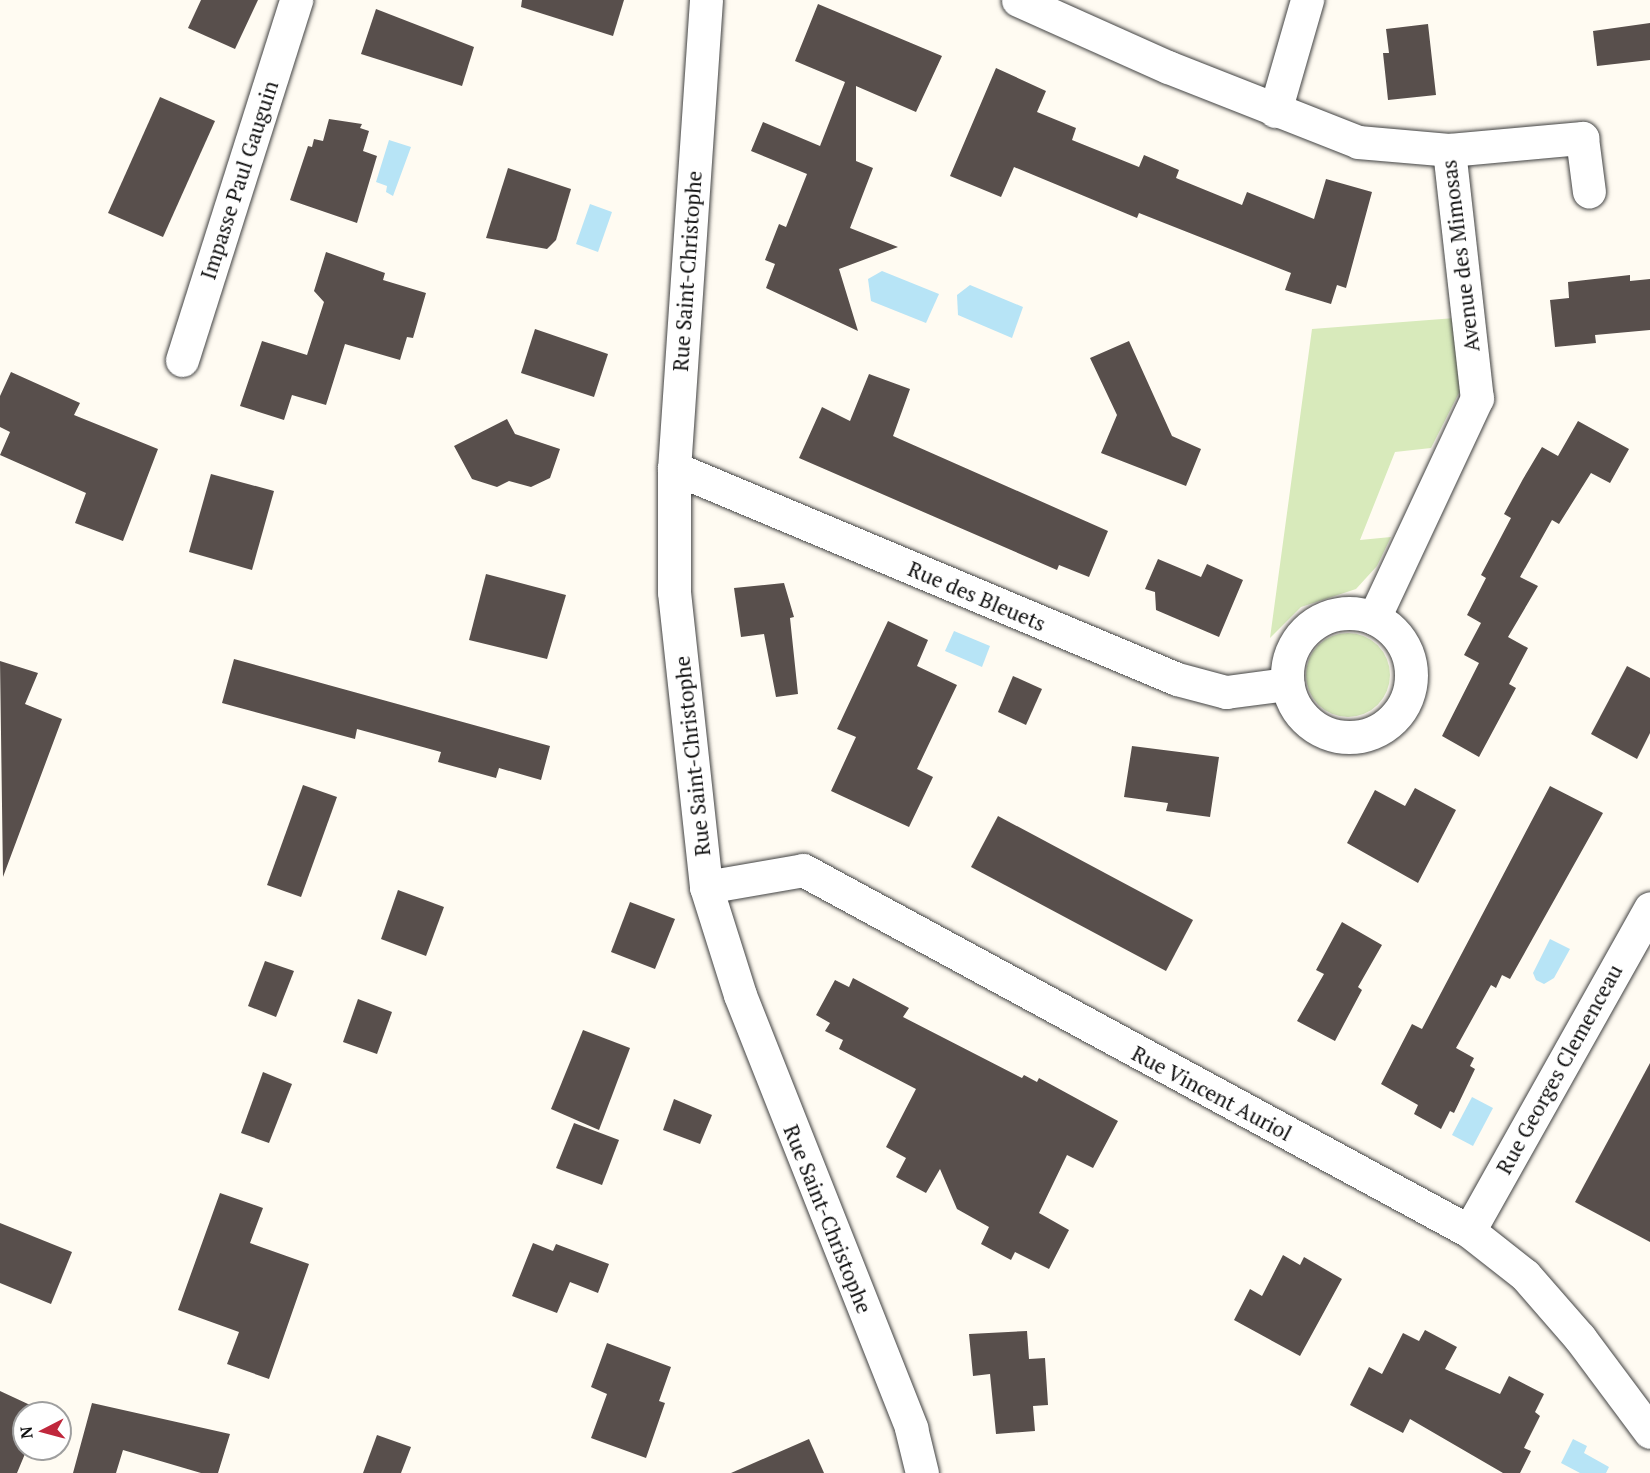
<!DOCTYPE html>
<html>
<head>
<meta charset="utf-8">
<style>
	body { margin:0 }
	#map { position:relative; width:1650px; height:1473px; overflow:hidden; background:#fffbf2; font-family:"PT Serif",serif }
	div>[style] { position:absolute }
	.green>* { inset:0; background:#d8eabb }
	.round { border-radius:50% }
	.water>* { inset:0; background:#b7e4f6 }
	.building>* { inset:0; background:#584f4c }
	.roads { filter:drop-shadow(0 0 2px #434343) drop-shadow(0 0 2px #434343) }
	.street>* { height:33px; margin:-16.5px; padding:0 16.5px; transform-origin:16.5px; border-radius:16.5px; background:#fff }
	.street>.ring { margin:-16.5px; padding:0; box-sizing:content-box; background:none; border:33px solid #fff; border-radius:50% }
	span { translate:-50% -50%; white-space:nowrap; text-align:center; line-height:1.15; -webkit-text-stroke:6px #fff; paint-order:stroke }
	.street-label { font-size:21px; color:#101010 }
	.north { position:absolute; left:12px; top:1401px; width:60px; height:60px; box-sizing:border-box; background:#fff; border:2px solid #9f9f9f; border-radius:50%; rotate:264deg; font-size:16px; font-weight:700; line-height:24px; text-align:center; color:#101010 }
	.north::after { content:''; display:block; margin:auto; width:21px; height:27px; background:#c0273c; clip-path:polygon(50% 0,100% 100%,50% 72%,0 100%) }
</style>
</head>
<body>
<div id="map">
	<div class="green">
		<div style="clip-path:polygon(1455px 318px,1463px 385px,1431px 448px,1395px 452px,1360px 540px,1391px 537px,1377px 566px,1356px 589px,1301px 607px,1270px 638px,1312px 329px)"></div>
		<div class="round" style="left:1306px;top:633px;width:84px;height:84px"></div>
	</div>
	<div class="water">
		<div style="clip-path:polygon(389px 140px,411px 147px,393px 196px,386px 192px,387px 186px,376px 182px)"></div>
		<div style="clip-path:polygon(590px 204px,612px 212px,598px 252px,576px 244px)"></div>
		<div style="clip-path:polygon(882px 271px,939px 294px,926px 323px,871px 301px,868px 279px)"></div>
		<div style="clip-path:polygon(970px 285px,1023px 307px,1012px 338px,958px 315px,957px 295px)"></div>
		<div style="clip-path:polygon(954px 631px,990px 646px,982px 667px,945px 651px)"></div>
		<div style="clip-path:polygon(1550px 939px,1570px 949px,1554px 978px,1544px 984px,1536px 980px,1533px 973px)"></div>
		<div style="clip-path:polygon(1472px 1097px,1493px 1108px,1473px 1146px,1452px 1135px)"></div>
		<div style="clip-path:polygon(1573px 1439px,1587px 1446px,1584px 1453px,1609px 1467px,1606px 1473px,1580px 1473px,1561px 1463px)"></div>
	</div>
	<div class="building">
		<div style="clip-path:polygon(201px 0,258px 0,235px 49px,188px 28px)"></div>
		<div style="clip-path:polygon(522px 0,624px 0,613px 36px,521px 7px)"></div>
		<div style="clip-path:polygon(818px 4px,942px 56px,916px 112px,856px 86px,856px 161px,873px 168px,850px 228px,898px 247px,839px 269px,858px 331px,766px 288px,775px 264px,765px 260px,779px 224px,786px 227px,807px 174px,751px 151px,763px 122px,820px 146px,845px 82px,795px 61px)"></div>
		<div style="clip-path:polygon(376px 9px,474px 47px,462px 86px,361px 54px)"></div>
		<div style="clip-path:polygon(1650px 23px,1650px 60px,1597px 66px,1593px 31px)"></div>
		<div style="clip-path:polygon(1428px 24px,1436px 95px,1388px 100px,1383px 53px,1389px 53px,1386px 29px)"></div>
		<div style="clip-path:polygon(996px 68px,1046px 91px,1037px 112px,1076px 128px,1072px 140px,1139px 167px,1144px 155px,1179px 170px,1176px 178px,1242px 205px,1247px 192px,1314px 219px,1326px 179px,1372px 192px,1346px 288px,1337px 285px,1331px 304px,1285px 290px,1291px 273px,1139px 213px,1137px 218px,1014px 167px,1001px 197px,950px 176px)"></div>
		<div style="clip-path:polygon(160px 97px,215px 121px,163px 237px,108px 213px)"></div>
		<div style="clip-path:polygon(329px 119px,362px 124px,360px 128px,369px 131px,363px 151px,377px 156px,357px 223px,290px 200px,308px 146px,312px 147px,314px 139px,323px 141px)"></div>
		<div style="clip-path:polygon(508px 168px,571px 189px,556px 240px,547px 249px,486px 238px)"></div>
		<div style="clip-path:polygon(326px 252px,385px 273px,383px 280px,426px 293px,413px 338px,407px 337px,400px 360px,345px 344px,326px 405px,292px 395px,284px 420px,240px 406px,262px 341px,307px 355px,324px 302px,314px 291px)"></div>
		<div style="clip-path:polygon(1630px 275px,1630px 281px,1650px 279px,1650px 330px,1595px 335px,1596px 343px,1555px 347px,1550px 300px,1569px 298px,1568px 282px)"></div>
		<div style="clip-path:polygon(535px 329px,608px 354px,594px 397px,521px 373px)"></div>
		<div style="clip-path:polygon(1129px 341px,1172px 436px,1201px 449px,1186px 486px,1101px 453px,1117px 415px,1090px 358px)"></div>
		<div style="clip-path:polygon(11px 372px,80px 403px,74px 415px,158px 449px,123px 541px,75px 523px,86px 493px,0 455px,10px 432px,0 427px,0 396px)"></div>
		<div style="clip-path:polygon(869px 374px,910px 389px,893px 436px,1108px 531px,1089px 577px,1059px 565px,1057px 570px,799px 458px,822px 407px,850px 421px)"></div>
		<div style="clip-path:polygon(507px 419px,515px 434px,560px 449px,550px 478px,531px 487px,509px 481px,497px 487px,472px 479px,454px 446px)"></div>
		<div style="clip-path:polygon(1578px 421px,1629px 449px,1610px 483px,1591px 473px,1559px 524px,1552px 520px,1520px 577px,1538px 586px,1508px 637px,1528px 648px,1509px 684px,1516px 688px,1479px 757px,1442px 736px,1479px 663px,1464px 655px,1481px 623px,1467px 615px,1486px 578px,1481px 575px,1511px 518px,1504px 514px,1523px 479px,1542px 447px,1558px 456px)"></div>
		<div style="clip-path:polygon(211px 474px,274px 491px,252px 570px,189px 552px)"></div>
		<div style="clip-path:polygon(1158px 559px,1201px 577px,1207px 564px,1243px 580px,1219px 637px,1156px 610px,1155px 592px,1145px 589px)"></div>
		<div style="clip-path:polygon(486px 574px,566px 595px,547px 659px,469px 640px)"></div>
		<div style="clip-path:polygon(784px 583px,794px 617px,790px 618px,798px 694px,776px 697px,764px 634px,741px 637px,734px 588px)"></div>
		<div style="clip-path:polygon(888px 621px,928px 640px,917px 666px,957px 685px,917px 769px,933px 777px,909px 827px,831px 791px,856px 737px,837px 729px)"></div>
		<div style="clip-path:polygon(234px 659px,550px 746px,541px 780px,499px 768px,496px 778px,438px 762px,441px 752px,357px 729px,355px 739px,222px 703px)"></div>
		<div style="clip-path:polygon(0 661px,38px 673px,25px 704px,62px 719px,3px 877px)"></div>
		<div style="clip-path:polygon(1627px 666px,1650px 678px,1650px 733px,1637px 759px,1591px 734px)"></div>
		<div style="clip-path:polygon(1013px 676px,1042px 689px,1026px 725px,998px 712px)"></div>
		<div style="clip-path:polygon(1132px 746px,1219px 757px,1210px 817px,1166px 811px,1168px 803px,1124px 797px)"></div>
		<div style="clip-path:polygon(303px 785px,337px 797px,301px 897px,267px 885px)"></div>
		<div style="clip-path:polygon(1550px 786px,1603px 813px,1510px 979px,1502px 975px,1496px 988px,1491px 985px,1456px 1048px,1474px 1058px,1470px 1066px,1475px 1069px,1454px 1113px,1450px 1111px,1441px 1129px,1414px 1114px,1418px 1105px,1381px 1084px,1412px 1024px,1422px 1029px)"></div>
		<div style="clip-path:polygon(1415px 788px,1456px 810px,1418px 883px,1347px 843px,1375px 790px,1405px 806px)"></div>
		<div style="clip-path:polygon(998px 816px,1193px 920px,1166px 971px,971px 867px)"></div>
		<div style="clip-path:polygon(398px 890px,444px 907px,426px 956px,381px 939px)"></div>
		<div style="clip-path:polygon(630px 902px,675px 919px,655px 969px,611px 952px)"></div>
		<div style="clip-path:polygon(1342px 922px,1382px 945px,1358px 987px,1362px 990px,1335px 1041px,1297px 1021px,1324px 974px,1316px 970px)"></div>
		<div style="clip-path:polygon(265px 961px,294px 971px,276px 1017px,248px 1006px)"></div>
		<div style="clip-path:polygon(853px 978px,909px 1008px,903px 1017px,1022px 1078px,1024px 1075px,1037px 1082px,1039px 1078px,1118px 1121px,1093px 1168px,1067px 1155px,1039px 1213px,1069px 1230px,1049px 1269px,1015px 1252px,1011px 1260px,981px 1244px,989px 1227px,957px 1209px,940px 1169px,926px 1193px,896px 1177px,906px 1158px,886px 1147px,916px 1089px,839px 1049px,843px 1040px,825px 1031px,830px 1023px,816px 1015px,835px 980px,849px 987px)"></div>
		<div style="clip-path:polygon(358px 999px,392px 1012px,377px 1054px,343px 1042px)"></div>
		<div style="clip-path:polygon(583px 1030px,630px 1048px,599px 1130px,551px 1109px)"></div>
		<div style="clip-path:polygon(1650px 1063px,1650px 1242px,1575px 1202px)"></div>
		<div style="clip-path:polygon(263px 1072px,292px 1084px,269px 1143px,241px 1133px)"></div>
		<div style="clip-path:polygon(674px 1099px,712px 1115px,700px 1144px,663px 1130px)"></div>
		<div style="clip-path:polygon(574px 1123px,619px 1140px,602px 1185px,556px 1168px)"></div>
		<div style="clip-path:polygon(220px 1193px,263px 1208px,250px 1243px,309px 1264px,269px 1379px,227px 1364px,239px 1332px,178px 1310px)"></div>
		<div style="clip-path:polygon(0 1223px,72px 1252px,51px 1304px,0 1283px)"></div>
		<div style="clip-path:polygon(533px 1243px,553px 1251px,556px 1244px,609px 1264px,598px 1293px,570px 1282px,557px 1313px,512px 1296px)"></div>
		<div style="clip-path:polygon(1283px 1255px,1300px 1265px,1304px 1257px,1342px 1279px,1300px 1356px,1234px 1320px,1250px 1289px,1262px 1296px)"></div>
		<div style="clip-path:polygon(1425px 1330px,1457px 1347px,1445px 1369px,1500px 1394px,1509px 1376px,1544px 1394px,1535px 1412px,1540px 1416px,1524px 1448px,1531px 1451px,1520px 1473px,1503px 1473px,1410px 1419px,1403px 1433px,1350px 1405px,1369px 1367px,1382px 1374px,1403px 1333px,1419px 1341px)"></div>
		<div style="clip-path:polygon(1027px 1331px,1029px 1359px,1045px 1358px,1048px 1405px,1033px 1406px,1035px 1431px,996px 1434px,990px 1374px,973px 1376px,969px 1334px)"></div>
		<div style="clip-path:polygon(607px 1343px,671px 1367px,659px 1401px,665px 1403px,646px 1458px,591px 1438px,607px 1394px,591px 1387px)"></div>
		<div style="clip-path:polygon(0 1391px,43px 1411px,24px 1413px,27px 1449px,17px 1473px,0 1473px)"></div>
		<div style="clip-path:polygon(92px 1403px,230px 1434px,218px 1473px,201px 1473px,123px 1450px,116px 1473px,73px 1473px)"></div>
		<div style="clip-path:polygon(377px 1435px,411px 1447px,401px 1473px,363px 1473px)"></div>
		<div style="clip-path:polygon(809px 1439px,824px 1473px,731px 1473px)"></div>
	</div>
	<div class="roads">
		<div class="street">
			<div style="left:706px;top:0;width:469px;rotate:93.9deg"></div>
			<div style="left:674px;top:468px;width:124px;rotate:90deg"></div>
			<div style="left:674px;top:592px;width:297px;rotate:83.8deg"></div>
			<div style="left:706px;top:887px;width:113px;rotate:72.5deg"></div>
			<div style="left:740px;top:995px;width:466px;rotate:68.4deg"></div>
			<div style="left:911px;top:1428px;width:46px;rotate:76.3deg"></div>
			<div style="left:1018px;top:0;width:164px;rotate:24.1deg"></div>
			<div style="left:1168px;top:67px;width:204px;rotate:21.5deg"></div>
			<div style="left:1358px;top:142px;width:91px;rotate:5deg"></div>
			<div style="left:1449px;top:150px;width:250px;rotate:83.6deg"></div>
			<div style="left:1477px;top:398px;width:243px;rotate:115.1deg"></div>
			<div style="left:1275px;top:111px;width:116px;rotate:-73.9deg"></div>
			<div style="left:1449px;top:150px;width:134px;rotate:-5.2deg"></div>
			<div style="left:1582px;top:138px;width:54px;rotate:82.6deg"></div>
			<div style="left:182px;top:360px;width:378px;rotate:-72.4deg"></div>
			<div style="left:674px;top:468px;width:545px;rotate:22.76deg"></div>
			<div style="left:1177px;top:679px;width:51px;rotate:14.9deg"></div>
			<div style="left:1226px;top:692px;width:62px;rotate:-7.5deg"></div>
			<div class="ring" style="left:1287px;top:613px;width:91px;height:91px"></div>
			<div style="left:706px;top:887px;width:98px;rotate:-9.9deg"></div>
			<div style="left:803px;top:870px;width:758px;rotate:28.46deg"></div>
			<div style="left:1469px;top:1231px;width:71px;rotate:38.2deg"></div>
			<div style="left:1525px;top:1275px;width:84px;rotate:48.9deg"></div>
			<div style="left:1580px;top:1338px;width:117px;rotate:53.3deg"></div>
			<div style="left:1469px;top:1231px;width:370px;rotate:-60.7deg"></div>
		</div>
	</div>
	<div class="street-label">
		<span style="left:239px;top:180px;rotate:-72deg">Impasse Paul Gauguin</span>
		<span style="left:1460px;top:256px;rotate:-97deg">Avenue des Mimosas</span>
		<span style="left:687px;top:271px;rotate:-86deg">Rue Saint-Christophe</span>
		<span style="left:977px;top:596px;rotate:23deg">Rue des Bleuets</span>
		<span style="left:692px;top:756px;rotate:-96deg">Rue Saint-Christophe</span>
		<span style="left:1559px;top:1069px;rotate:-61deg">Rue Georges Clemenceau</span>
		<span style="left:1212px;top:1093px;rotate:28deg">Rue Vincent Auriol</span>
		<span style="left:828px;top:1219px;rotate:68deg">Rue Saint-Christophe</span>
	</div>
	<div class="north">N</div>
</div>
</body>
</html>
